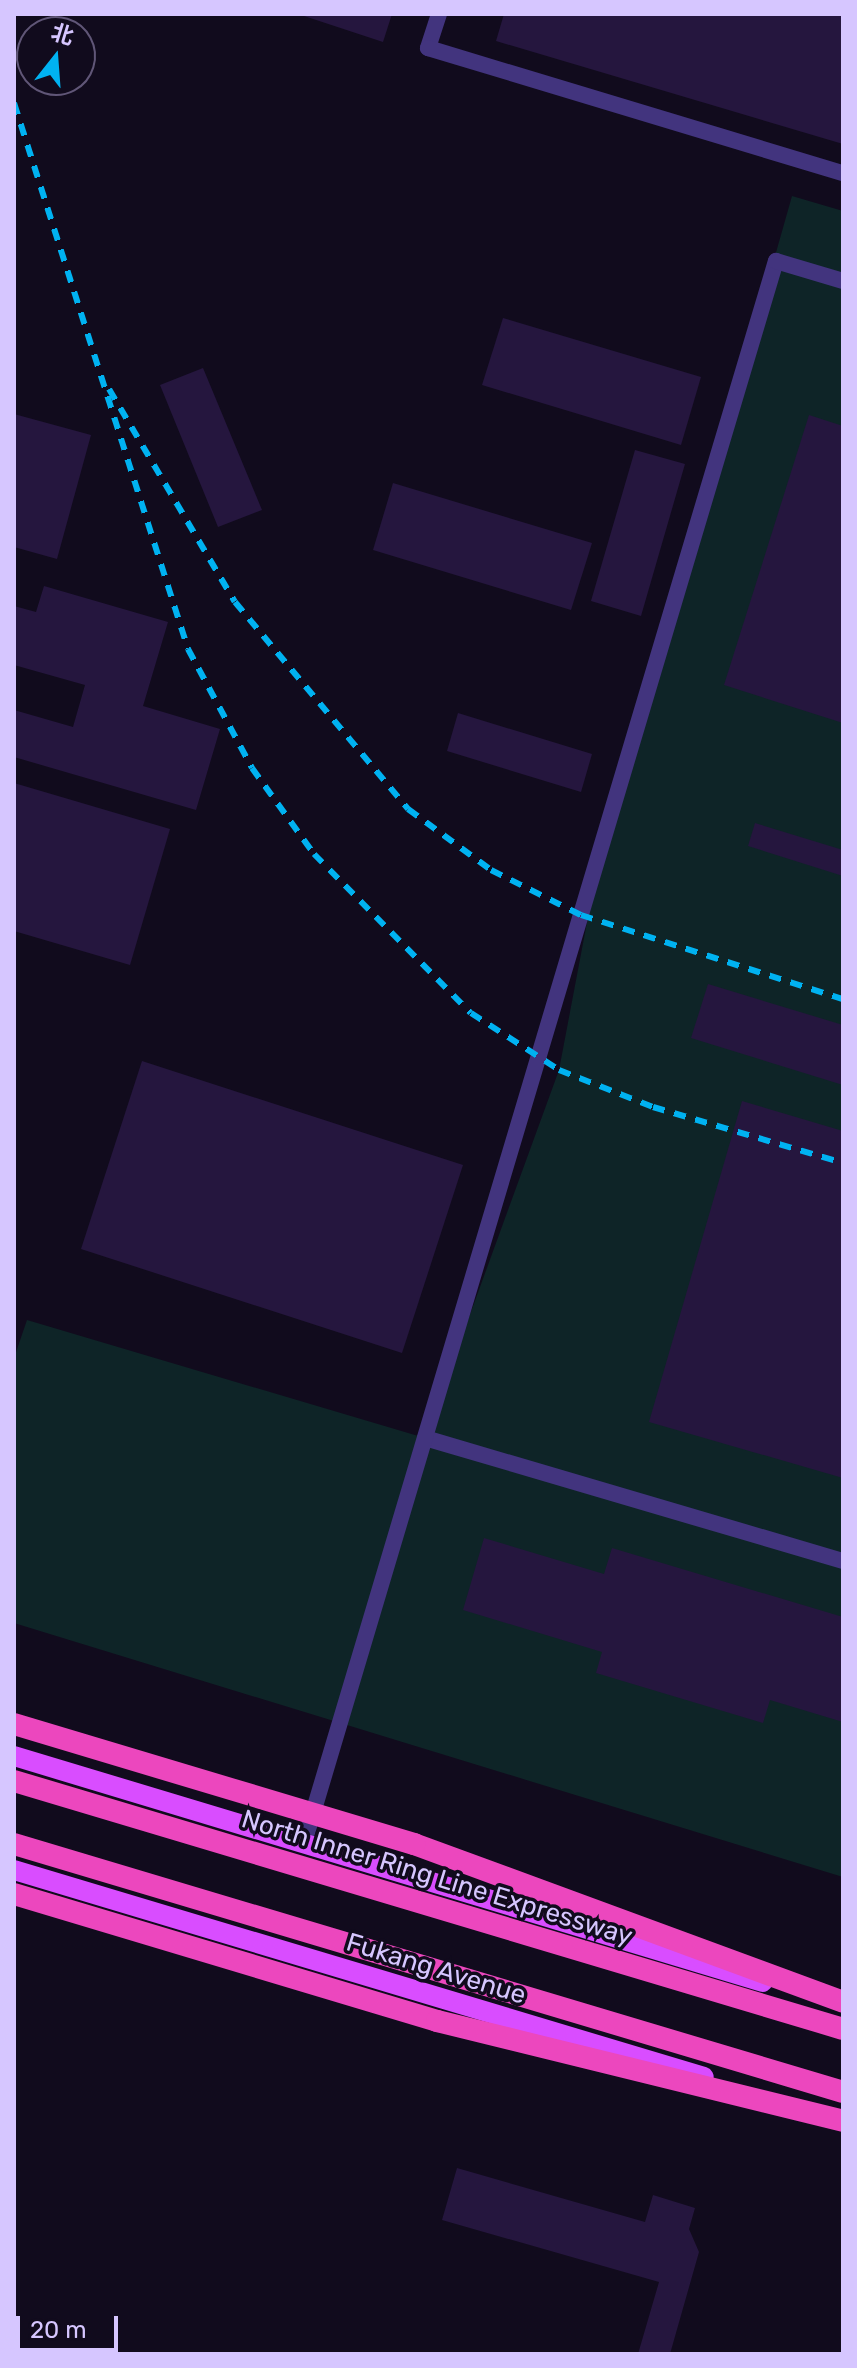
<!DOCTYPE html>
<html>
<head>
<meta charset="utf-8">
<style>
	body { margin:0 }
	#map { position:relative; width:857px; height:2368px; overflow:hidden; background:#110b1d; font-family:Rubik,"Noto Sans SC",sans-serif }
	div>[style] { position:absolute }
	.green>* { inset:0; background:#0e2427 }
	.building>* { inset:0; background:#25163e }
	.service>* { height:16px; margin:-8px; padding:0 8px; transform-origin:8px; border-radius:8px; background:#42347e }
	.primary>* { height:20px; margin:-10px; padding:0 10px; transform-origin:10px; border-radius:10px; background:#d94dff }
	.trunk>* { height:22px; margin:-11px; padding:0 11px; transform-origin:11px; border-radius:11px; background:#ec47be }
	.rail>* { height:6px; margin-top:-3px; transform-origin:0; background:repeating-linear-gradient(90deg,#00b2f1 0 12px,transparent 0 22px) }
	.trunk-bridge>* { height:22px; margin:-11px; padding:0 11px; transform-origin:11px; border-radius:11px; background:#ec47be }
	span { translate:-50% -50%; white-space:nowrap; text-align:center; line-height:1.15; -webkit-text-stroke:7px #110b1d; paint-order:stroke }
	.street-label { font-size:26px; color:#d6c6ff }
	.frame { position:absolute; inset:0; border:16px solid #d6c6ff; pointer-events:none }
	.north { position:absolute; left:16px; top:16px; width:80px; height:80px; box-sizing:border-box; background:#110b1d; border:2px solid #605677; border-radius:50%; rotate:17deg; font-size:22px; font-weight:700; line-height:32px; text-align:center; color:#d6c6ff }
	.north::after { content:''; display:block; margin:auto; width:28px; height:36px; background:#00b2f1; clip-path:polygon(50% 0,100% 100%,50% 72%,0 100%) }
	.scale { position:absolute; left:16px; top:2316px; width:102px; height:36px; box-sizing:border-box; border:4px solid #d6c6ff; border-top:0; padding-left:10px; font-size:24px; line-height:28px; white-space:nowrap; color:#d6c6ff; -webkit-text-stroke:6px #110b1d; paint-order:stroke }
</style>
</head>
<body>
<div id="map">
	<div class="green">
		<div style="clip-path:polygon(792px 196px,843px 211px,843px 1877px,14px 1623px,14px 1358px,27px 1320px,425px 1438px,559px 1070px,588px 917px)"></div>
	</div>
	<div class="building">
		<div style="clip-path:polygon(298px 14px,392px 14px,383px 42px)"></div>
		<div style="clip-path:polygon(504px 14px,843px 14px,843px 144px,496px 41px)"></div>
		<div style="clip-path:polygon(503px 318px,701px 377px,681px 445px,482px 385px)"></div>
		<div style="clip-path:polygon(203px 368px,262px 510px,218px 527px,160px 385px)"></div>
		<div style="clip-path:polygon(14px 414px,91px 435px,57px 559px,14px 547px)"></div>
		<div style="clip-path:polygon(809px 415px,843px 426px,843px 723px,724px 685px)"></div>
		<div style="clip-path:polygon(635px 450px,685px 464px,641px 616px,591px 601px)"></div>
		<div style="clip-path:polygon(393px 483px,592px 543px,571px 610px,373px 550px)"></div>
		<div style="clip-path:polygon(44px 586px,168px 622px,143px 706px,220px 729px,196px 810px,14px 757px,14px 710px,73px 727px,85px 685px,14px 665px,14px 606px,36px 612px)"></div>
		<div style="clip-path:polygon(458px 713px,592px 754px,581px 792px,447px 751px)"></div>
		<div style="clip-path:polygon(14px 783px,170px 829px,130px 965px,14px 931px)"></div>
		<div style="clip-path:polygon(755px 823px,843px 850px,843px 876px,748px 846px)"></div>
		<div style="clip-path:polygon(708px 984px,843px 1025px,843px 1085px,691px 1038px)"></div>
		<div style="clip-path:polygon(142px 1061px,463px 1165px,402px 1353px,81px 1249px)"></div>
		<div style="clip-path:polygon(742px 1101px,843px 1131px,843px 1478px,649px 1422px)"></div>
		<div style="clip-path:polygon(484px 1538px,604px 1574px,612px 1548px,843px 1617px,843px 1722px,770px 1700px,763px 1723px,596px 1673px,602px 1652px,463px 1610px)"></div>
		<div style="clip-path:polygon(457px 2168px,645px 2222px,653px 2195px,695px 2208px,689px 2229px,699px 2252px,670px 2354px,638px 2354px,659px 2282px,442px 2220px)"></div>
	</div>
	<div class="service">
		<div style="left:439px;top:14px;width:36px;rotate:108deg"></div>
		<div style="left:428px;top:48px;width:433px;rotate:16.8deg"></div>
		<div style="left:425px;top:1438px;width:436px;rotate:16.4deg"></div>
		<div style="left:304px;top:1843px;width:1651px;rotate:-73.39deg"></div>
		<div style="left:776px;top:261px;width:70px;rotate:16.6deg"></div>
	</div>
	<div class="primary">
		<div style="left:14px;top:1756px;width:782px;rotate:16.79deg"></div>
		<div style="left:14px;top:1870px;width:720px;rotate:16.7deg"></div>
	</div>
	<div class="trunk">
		<div style="left:14px;top:1781px;width:865px;rotate:16.65deg"></div>
		<div style="left:14px;top:1844px;width:865px;rotate:16.65deg"></div>
		<div style="left:414px;top:1844px;width:457px;rotate:20.2deg"></div>
		<div style="left:14px;top:1894px;width:442px;rotate:16.7deg"></div>
		<div style="left:437px;top:2021px;width:418px;rotate:13.8deg"></div>
	</div>
	<div class="rail">
		<div style="left:14px;top:103px;width:573px;rotate:72.32deg"></div>
		<div style="left:188px;top:649px;width:135px;rotate:61.7deg"></div>
		<div style="left:252px;top:768px;width:106px;rotate:54.2deg"></div>
		<div style="left:314px;top:854px;width:223px;rotate:45.4deg"></div>
		<div style="left:471px;top:1013px;width:105px;rotate:32.9deg"></div>
		<div style="left:559px;top:1070px;width:101px;rotate:21.5deg"></div>
		<div style="left:653px;top:1107px;width:198px;rotate:16.4deg"></div>
		<div style="left:109px;top:389px;width:247px;rotate:59.4deg"></div>
		<div style="left:235px;top:602px;width:270px;rotate:50.1deg"></div>
		<div style="left:408px;top:809px;width:103px;rotate:36.3deg"></div>
		<div style="left:491px;top:870px;width:101px;rotate:26.6deg"></div>
		<div style="left:581px;top:915px;width:275px;rotate:17.8deg"></div>
	</div>
	<div class="trunk-bridge">
		<div style="left:14px;top:1724px;width:418px;rotate:16.7deg"></div>
	</div>
	<div class="street-label">
		<span style="left:437px;top:1878px;rotate:17deg">North Inner Ring Line Expressway</span>
		<span style="left:436px;top:1969px;rotate:17deg">Fukang Avenue</span>
	</div>
	<div class="frame"></div>
	<div class="north">北</div>
	<div class="scale">20 m</div>
</div>
</body>
</html>
